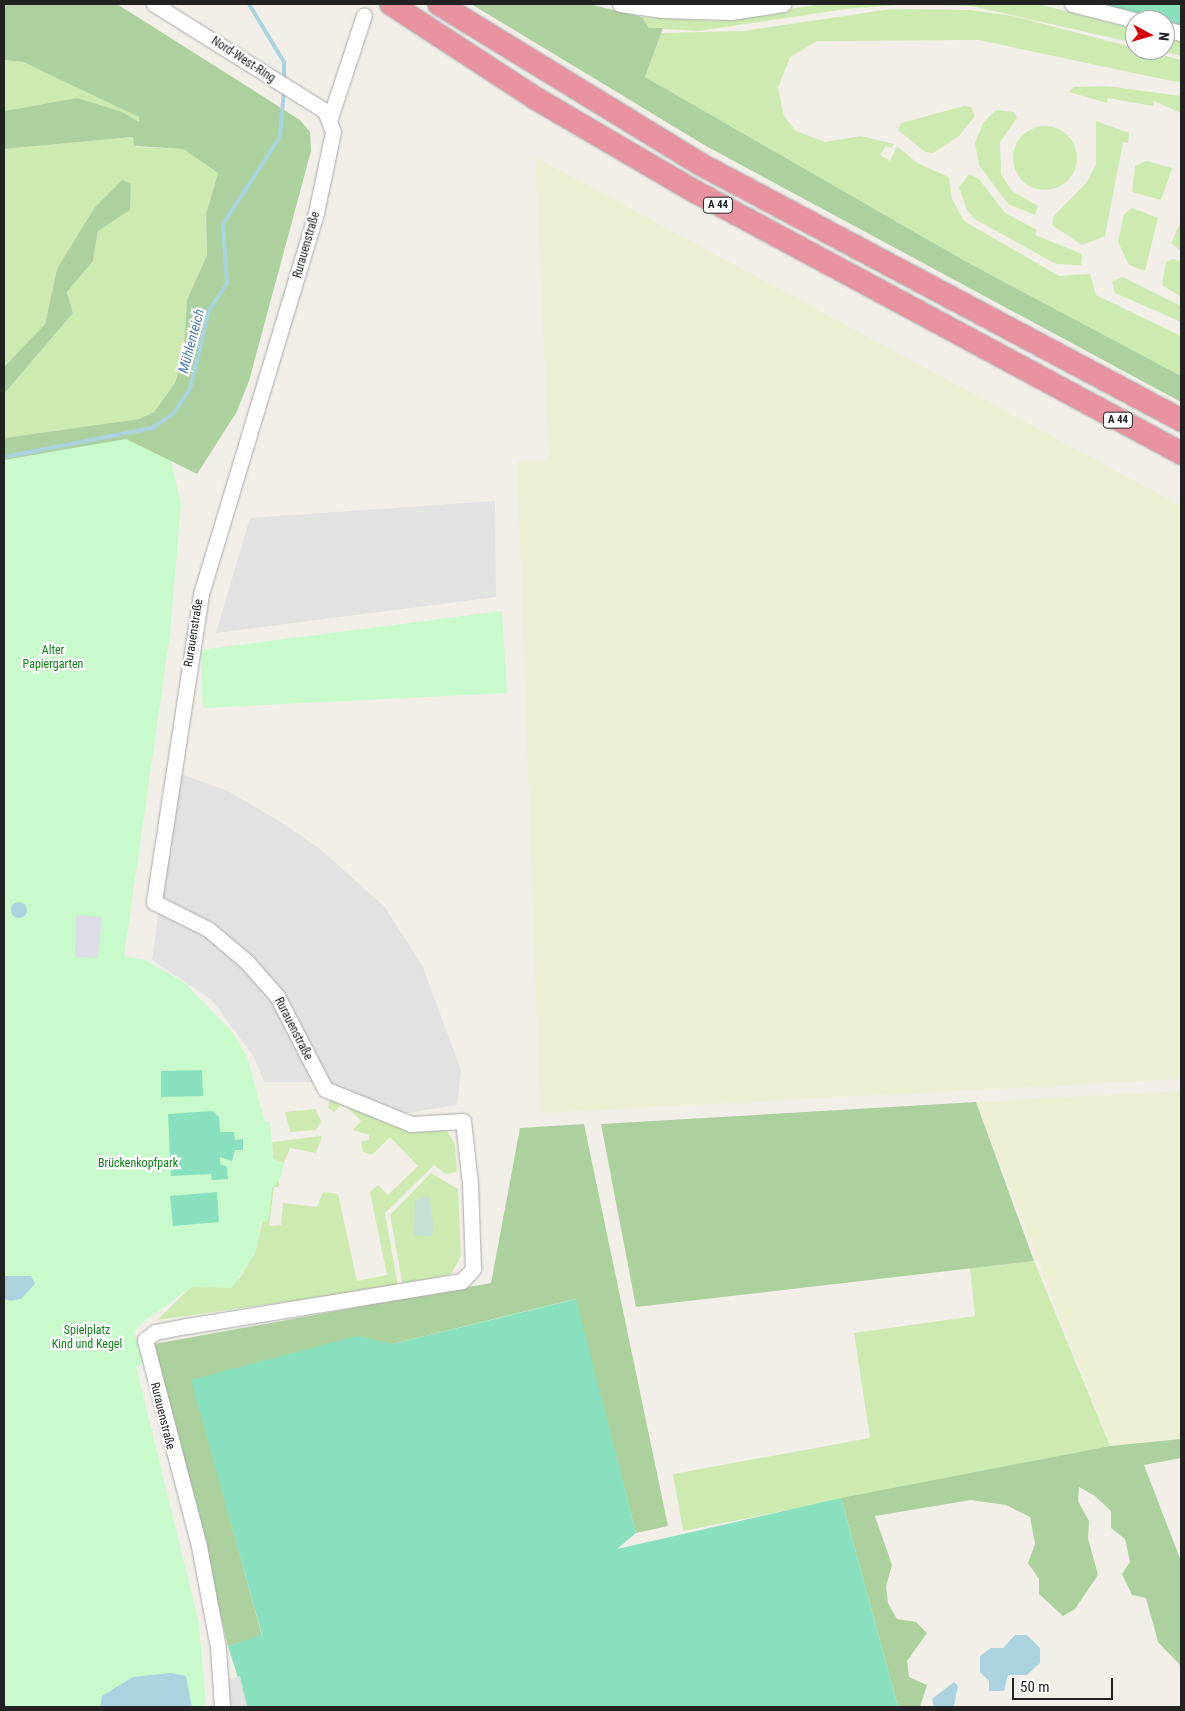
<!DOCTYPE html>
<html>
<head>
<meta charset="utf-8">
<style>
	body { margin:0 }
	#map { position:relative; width:1185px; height:1711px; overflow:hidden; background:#f2efe9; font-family:"Roboto Condensed",sans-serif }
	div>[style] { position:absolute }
	.farmland>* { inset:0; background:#eef0d5 }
	.grass>* { inset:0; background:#cdebb0 }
	.round { border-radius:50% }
	.forest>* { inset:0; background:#add19e }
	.wetland>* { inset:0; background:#c6e0d4 }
	.park>* { inset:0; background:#c8facc }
	.pitch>* { inset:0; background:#88e0be }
	.parking>* { inset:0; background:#e2e2e2 }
	.plaza>* { inset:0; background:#dddde8 }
	.water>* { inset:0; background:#aad3df }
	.stream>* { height:4px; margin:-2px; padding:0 2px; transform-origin:2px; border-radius:2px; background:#aad3df }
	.roads { filter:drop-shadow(0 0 1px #a9a9a9) drop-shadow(0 0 1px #a9a9a9) }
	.minor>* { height:15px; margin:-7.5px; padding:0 7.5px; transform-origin:7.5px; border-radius:7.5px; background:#fff }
	.highway>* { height:22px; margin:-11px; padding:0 11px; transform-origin:11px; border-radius:11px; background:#e892a2 }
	span { translate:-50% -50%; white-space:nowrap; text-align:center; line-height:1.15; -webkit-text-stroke:4.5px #fff; paint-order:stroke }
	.shield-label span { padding:1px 4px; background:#fff; border:1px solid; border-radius:4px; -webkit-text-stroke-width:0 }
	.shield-label { font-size:11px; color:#222; font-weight:700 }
	.street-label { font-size:12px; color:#222 }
	.park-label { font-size:12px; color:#0c8416 }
	.water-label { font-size:14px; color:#4a7aab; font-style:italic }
	.frame { position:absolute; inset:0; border:5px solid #222; pointer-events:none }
	.north { position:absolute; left:1125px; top:10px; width:50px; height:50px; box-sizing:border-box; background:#fff; border:1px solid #a7a7a7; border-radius:50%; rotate:96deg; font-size:14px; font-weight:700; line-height:20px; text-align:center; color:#222 }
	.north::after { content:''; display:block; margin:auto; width:18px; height:22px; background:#d40000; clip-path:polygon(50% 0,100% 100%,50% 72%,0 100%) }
	.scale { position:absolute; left:1012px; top:1678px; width:101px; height:22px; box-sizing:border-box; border:2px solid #222; border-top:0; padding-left:6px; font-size:15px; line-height:18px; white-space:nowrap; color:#222; -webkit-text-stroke:4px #fff; paint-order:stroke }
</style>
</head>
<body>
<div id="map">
	<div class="farmland">
		<div style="clip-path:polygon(535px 157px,1181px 506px,1181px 1079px,540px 1113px,517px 461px,549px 460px)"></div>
		<div style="clip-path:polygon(1181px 1091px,1181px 1439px,1110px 1446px,976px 1102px)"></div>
	</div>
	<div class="grass">
		<div style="clip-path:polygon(822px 4px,1038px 4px,1135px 29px,1135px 43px,971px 6px,911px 4px,846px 9px,698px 31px,649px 28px,642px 17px,715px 21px)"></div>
		<div style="clip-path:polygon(891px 9px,970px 10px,1013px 16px,1181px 60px,1181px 83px,979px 40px,817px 41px,790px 57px,778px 88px,784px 116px,796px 131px,825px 142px,861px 136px,894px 144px,891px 148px,886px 146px,880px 155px,890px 161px,897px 146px,917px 163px,949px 177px,952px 199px,964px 221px,1059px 276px,1090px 274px,1096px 295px,1181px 336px,1181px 376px,965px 261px,645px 77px,661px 33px,743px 31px)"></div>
		<div style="clip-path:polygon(1165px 37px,1181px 41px,1181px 56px,1159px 50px,1165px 50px)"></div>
		<div style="clip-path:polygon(4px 60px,22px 62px,82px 88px,139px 117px,139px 123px,77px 98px,4px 111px)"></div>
		<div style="clip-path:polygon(1107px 86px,1181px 96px,1181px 113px,1154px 101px,1153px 106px,1108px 98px,1107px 103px,1069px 92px,1074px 87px)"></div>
		<div style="clip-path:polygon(964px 106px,971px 107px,975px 116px,959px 136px,933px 153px,925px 152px,898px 130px,901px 123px)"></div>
		<div style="clip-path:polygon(996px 110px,1014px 112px,1017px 118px,1000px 142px,1001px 174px,1012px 191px,1038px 206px,1035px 215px,1008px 204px,979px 165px,975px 143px,983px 123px)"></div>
		<div style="clip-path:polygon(1096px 121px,1129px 133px,1128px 143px,1123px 142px,1105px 236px,1082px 245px,1052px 225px,1054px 216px,1087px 182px,1096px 164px)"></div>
		<div class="round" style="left:1013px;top:126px;width:64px;height:64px"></div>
		<div style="clip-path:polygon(133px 137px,135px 147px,183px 149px,218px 173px,206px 214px,207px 255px,187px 300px,186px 339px,175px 383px,154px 412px,139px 419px,4px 438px,4px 394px,73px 313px,67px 292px,93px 261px,98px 231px,130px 210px,71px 248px,57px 269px,45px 324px,4px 367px,4px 149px)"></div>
		<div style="clip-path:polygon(1146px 161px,1172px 168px,1161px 200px,1132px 192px,1135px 166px)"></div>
		<div style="clip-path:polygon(969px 174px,979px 179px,1005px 213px,1037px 230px,1035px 235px,1082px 254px,1081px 265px,1056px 264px,976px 220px,967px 210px,959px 187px)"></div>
		<div style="clip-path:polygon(1132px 208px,1158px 218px,1145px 271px,1129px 265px,1118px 242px,1124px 214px)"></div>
		<div style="clip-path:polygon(1181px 221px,1181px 251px,1171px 243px)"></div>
		<div style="clip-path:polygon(1172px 259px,1181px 261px,1181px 297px,1162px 285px,1166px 262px)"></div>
		<div style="clip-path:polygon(1123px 277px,1181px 306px,1181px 322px,1115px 293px,1112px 281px)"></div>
		<div style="clip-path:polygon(330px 1099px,446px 1129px,455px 1144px,457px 1172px,446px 1174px,434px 1165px,385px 1213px,398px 1286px,157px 1320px,191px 1287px,239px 1279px,255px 1253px,262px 1223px,268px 1219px,272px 1187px,279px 1181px,279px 1187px,274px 1187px,269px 1226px,281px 1225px,283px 1203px,317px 1207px,323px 1192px,338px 1194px,357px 1281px,387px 1275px,370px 1192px,378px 1185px,388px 1195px,418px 1166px,390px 1137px,372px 1155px,363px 1152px,361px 1141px,369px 1140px,369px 1135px,353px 1130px,361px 1121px,343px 1103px,334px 1112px,328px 1108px)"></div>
		<div style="clip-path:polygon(316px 1109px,321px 1122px,316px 1130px,290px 1132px,285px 1112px)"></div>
		<div style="clip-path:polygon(322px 1136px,316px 1153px,290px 1148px,284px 1163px,273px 1159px,272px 1142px)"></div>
		<div style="clip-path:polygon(431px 1173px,458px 1189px,461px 1256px,451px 1274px,403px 1286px,390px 1215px)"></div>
		<div style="clip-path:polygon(1034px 1261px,1110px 1446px,683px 1531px,673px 1474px,870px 1438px,854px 1333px,975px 1316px,970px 1268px)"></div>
	</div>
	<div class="forest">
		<div style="clip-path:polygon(4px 4px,117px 4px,300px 120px,310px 132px,311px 151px,249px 381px,236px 413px,197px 474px,171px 461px,4px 471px,4px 438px,139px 419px,154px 412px,175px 383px,184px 352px,187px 300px,207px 255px,206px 214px,218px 173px,183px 149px,134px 146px,133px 137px,4px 149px,4px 111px,77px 98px,122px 112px,139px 122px,139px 117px,23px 62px,4px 60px)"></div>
		<div style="clip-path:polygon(471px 4px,589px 4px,642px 17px,649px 28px,663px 28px,645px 77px,965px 261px,1181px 376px,1181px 402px,706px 146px)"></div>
		<div style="clip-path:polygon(122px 180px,131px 183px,130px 210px,98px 231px,93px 261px,67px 292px,73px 313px,4px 394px,4px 367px,45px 324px,57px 269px,95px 207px)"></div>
		<div style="clip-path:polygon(976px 1102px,1034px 1261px,636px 1307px,601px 1124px)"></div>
		<div style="clip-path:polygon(584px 1124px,668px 1526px,636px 1533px,575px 1299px,393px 1344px,192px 1380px,262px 1636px,228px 1646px,154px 1344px,491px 1283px,520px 1128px)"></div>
		<div style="clip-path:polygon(1181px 1439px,1181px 1458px,1144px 1465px,1181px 1561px,1181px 1666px,1158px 1642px,1146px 1598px,1132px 1595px,1122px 1574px,1130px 1562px,1125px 1539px,1111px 1528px,1111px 1511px,1095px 1496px,1079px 1487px,1078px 1501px,1089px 1521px,1088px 1538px,1098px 1575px,1075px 1609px,1063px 1616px,1039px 1594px,1039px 1579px,1028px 1563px,1035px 1544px,1030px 1517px,1006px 1505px,971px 1500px,875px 1516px,892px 1565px,886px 1586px,888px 1603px,897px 1619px,916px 1622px,927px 1633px,907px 1661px,909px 1677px,927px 1685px,920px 1707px,898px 1707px,841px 1498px,1110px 1446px)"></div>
	</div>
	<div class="wetland">
		<div style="clip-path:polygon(429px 1196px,434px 1230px,431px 1236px,414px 1235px,415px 1200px)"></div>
	</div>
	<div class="park">
		<div style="clip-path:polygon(126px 439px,171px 461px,181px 504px,170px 634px,124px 956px,145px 960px,185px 983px,233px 1033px,247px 1057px,265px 1122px,270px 1122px,273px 1159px,284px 1163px,279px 1181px,272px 1187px,268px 1220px,261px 1223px,255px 1253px,232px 1288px,191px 1287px,138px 1326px,135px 1332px,143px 1364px,136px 1366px,199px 1624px,206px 1707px,4px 1707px,4px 460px)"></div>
		<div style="clip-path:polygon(502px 611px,507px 693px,203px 708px,200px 650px)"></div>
	</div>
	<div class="pitch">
		<div style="clip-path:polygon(1097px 4px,1181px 4px,1181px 26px,1165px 20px)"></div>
		<div style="clip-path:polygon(202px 1070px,203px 1096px,161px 1097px,161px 1071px)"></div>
		<div style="clip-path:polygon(212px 1111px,219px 1117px,220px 1132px,234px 1132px,235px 1140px,243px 1139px,243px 1150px,235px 1150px,232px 1161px,220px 1157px,220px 1164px,227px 1167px,228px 1179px,212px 1180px,211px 1174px,171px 1176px,168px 1114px)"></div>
		<div style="clip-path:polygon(217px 1192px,219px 1222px,173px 1226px,170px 1196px)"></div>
		<div style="clip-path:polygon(576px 1299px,636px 1533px,617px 1549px,841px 1498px,898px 1707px,247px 1707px,228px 1646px,262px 1635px,191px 1380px,357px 1336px,393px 1344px)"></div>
	</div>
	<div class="parking">
		<div style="clip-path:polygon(495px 501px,496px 597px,216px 633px,250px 518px)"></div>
		<div style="clip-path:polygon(178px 773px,228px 791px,279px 821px,320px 849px,384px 906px,422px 965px,461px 1070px,457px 1105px,394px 1115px,311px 1082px,264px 1082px,254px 1057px,212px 1000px,152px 960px)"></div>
		<div style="clip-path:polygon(240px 1676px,247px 1707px,229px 1707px,228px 1680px)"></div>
	</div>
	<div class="plaza">
		<div style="clip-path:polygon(76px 915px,102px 917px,98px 958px,75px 957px)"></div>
	</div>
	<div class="water">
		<div class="round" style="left:11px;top:902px;width:16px;height:16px"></div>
		<div style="clip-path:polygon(4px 1276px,31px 1276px,35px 1284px,21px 1299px,11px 1301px,4px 1299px)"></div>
		<div style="clip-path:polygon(1015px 1635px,1027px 1635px,1040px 1648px,1040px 1663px,1027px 1675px,1008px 1675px,1004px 1691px,989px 1691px,989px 1681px,980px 1672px,980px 1656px,991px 1648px,1003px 1648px)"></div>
		<div style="clip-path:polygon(171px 1673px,186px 1676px,192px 1707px,100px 1707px,102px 1696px,133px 1677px)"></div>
		<div style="clip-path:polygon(954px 1682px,958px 1686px,954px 1706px,934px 1707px,932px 1699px)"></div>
	</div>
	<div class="stream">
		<div style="left:249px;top:4px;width:68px;rotate:58.9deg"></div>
		<div style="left:284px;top:62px;width:18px;rotate:90deg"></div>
		<div style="left:4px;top:457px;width:151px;rotate:-11.1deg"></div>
		<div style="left:152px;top:428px;width:25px;rotate:-34deg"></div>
		<div style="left:173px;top:414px;width:30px;rotate:-56deg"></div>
		<div style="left:190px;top:389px;width:81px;rotate:-76.5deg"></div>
		<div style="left:209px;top:310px;width:32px;rotate:-56deg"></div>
		<div style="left:227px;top:283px;width:59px;rotate:-93.9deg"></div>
		<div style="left:223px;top:224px;width:104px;rotate:-56.8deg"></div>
		<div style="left:280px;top:137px;width:47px;rotate:-85.1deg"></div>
	</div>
	<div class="roads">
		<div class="minor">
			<div style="left:154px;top:4px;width:202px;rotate:32deg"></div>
			<div style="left:325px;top:111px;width:22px;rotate:69deg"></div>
			<div style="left:333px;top:132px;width:83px;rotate:101.9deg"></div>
			<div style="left:316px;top:213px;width:398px;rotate:106.8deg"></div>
			<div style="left:201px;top:594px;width:312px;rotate:98.7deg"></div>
			<div style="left:154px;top:902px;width:60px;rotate:26.6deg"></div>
			<div style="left:208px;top:929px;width:50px;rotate:40.1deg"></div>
			<div style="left:246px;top:961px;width:47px;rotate:48.5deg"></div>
			<div style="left:277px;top:996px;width:105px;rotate:62.7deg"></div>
			<div style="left:325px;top:1089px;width:93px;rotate:22.1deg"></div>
			<div style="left:411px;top:1124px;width:52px;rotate:-3.3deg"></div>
			<div style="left:463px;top:1121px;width:62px;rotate:83.6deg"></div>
			<div style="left:470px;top:1183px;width:86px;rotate:88deg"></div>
			<div style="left:473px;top:1269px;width:16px;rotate:133deg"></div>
			<div style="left:462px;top:1281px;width:280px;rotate:170.7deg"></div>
			<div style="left:186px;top:1326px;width:32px;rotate:169deg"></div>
			<div style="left:155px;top:1332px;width:13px;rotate:141deg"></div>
			<div style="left:145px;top:1340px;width:213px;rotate:75.3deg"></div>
			<div style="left:199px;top:1546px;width:104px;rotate:79.4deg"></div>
			<div style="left:218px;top:1648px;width:59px;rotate:86.1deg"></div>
			<div style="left:620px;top:4px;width:41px;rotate:8.3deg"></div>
			<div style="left:661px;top:10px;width:70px;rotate:1.6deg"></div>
			<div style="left:731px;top:12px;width:53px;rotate:-8.7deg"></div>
			<div style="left:1072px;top:4px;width:65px;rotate:14.3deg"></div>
			<div style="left:1165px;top:29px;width:16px;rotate:14deg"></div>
			<div style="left:330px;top:118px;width:108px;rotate:-71.7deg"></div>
		</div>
		<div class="highway">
			<div style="left:391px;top:4px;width:172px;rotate:33.1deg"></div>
			<div style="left:535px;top:98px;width:186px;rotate:30.3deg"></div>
			<div style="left:696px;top:192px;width:551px;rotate:28.29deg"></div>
			<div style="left:439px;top:4px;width:308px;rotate:31.5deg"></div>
			<div style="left:702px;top:165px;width:543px;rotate:28.03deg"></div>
		</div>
	</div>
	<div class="shield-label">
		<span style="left:718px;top:205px">A 44</span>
		<span style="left:1118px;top:420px">A 44</span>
	</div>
	<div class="street-label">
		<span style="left:243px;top:60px;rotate:33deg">Nord-West-Ring</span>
		<span style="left:307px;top:245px;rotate:-74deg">Rurauenstraße</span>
		<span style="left:194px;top:633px;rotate:-81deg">Rurauenstraße</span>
		<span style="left:293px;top:1029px;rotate:63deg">Rurauenstraße</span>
		<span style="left:162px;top:1416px;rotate:76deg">Rurauenstraße</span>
	</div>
	<div class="park-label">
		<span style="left:53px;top:658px">Alter<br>Papiergarten</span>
		<span style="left:138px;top:1164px">Brückenkopfpark</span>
		<span style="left:87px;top:1338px">Spielplatz<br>Kind und Kegel</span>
	</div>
	<div class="water-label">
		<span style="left:191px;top:341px;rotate:-75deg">Mühlenteich</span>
	</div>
	<div class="frame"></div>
	<div class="north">N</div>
	<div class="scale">50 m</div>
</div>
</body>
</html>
